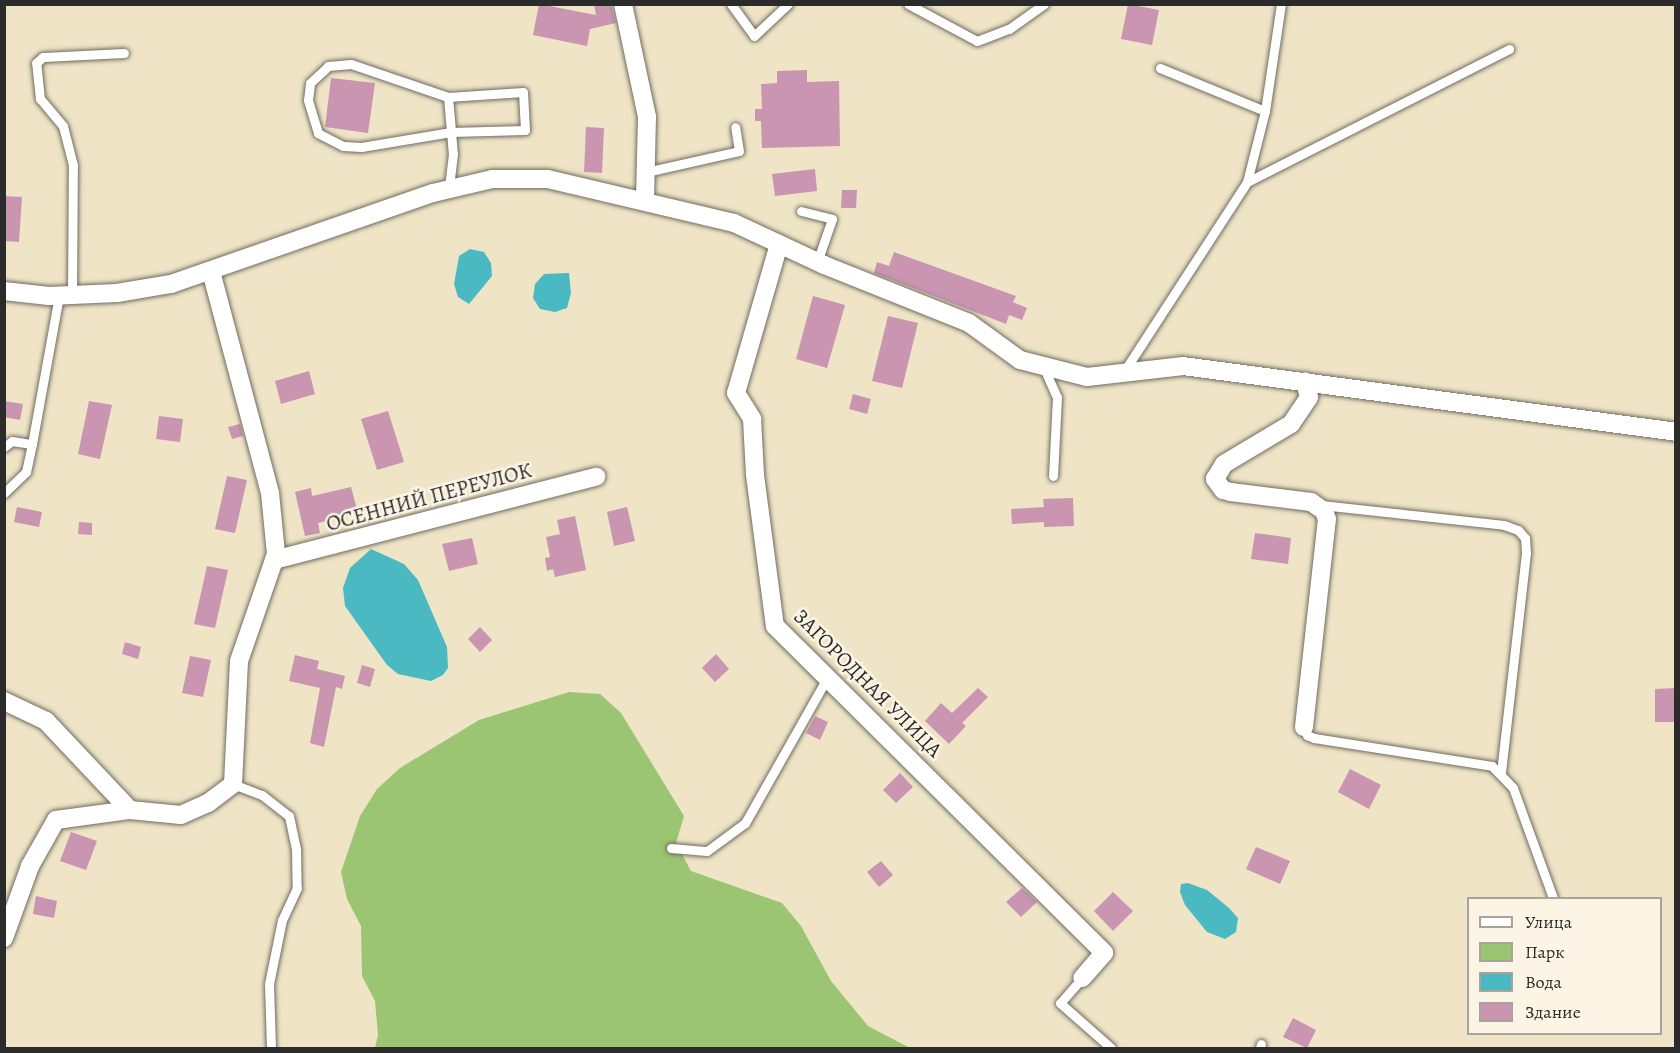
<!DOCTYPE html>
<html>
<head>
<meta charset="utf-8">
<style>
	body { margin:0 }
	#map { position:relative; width:1680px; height:1053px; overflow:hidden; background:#efe4c6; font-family:Alegreya,serif }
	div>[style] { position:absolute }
	.green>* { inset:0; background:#9bc572 }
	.water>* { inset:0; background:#4ab9c1 }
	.building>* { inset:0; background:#c995b1 }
	.roads { filter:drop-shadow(0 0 2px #706c61) drop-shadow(0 0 2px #706c61) }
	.lane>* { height:9px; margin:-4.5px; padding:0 4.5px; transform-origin:4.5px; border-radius:4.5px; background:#fff }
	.street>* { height:18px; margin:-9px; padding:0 9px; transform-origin:9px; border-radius:9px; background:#fff }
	span { translate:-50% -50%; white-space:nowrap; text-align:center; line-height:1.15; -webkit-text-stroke:5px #fcf5e5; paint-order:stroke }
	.street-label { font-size:21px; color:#2b2b2b }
	.frame { position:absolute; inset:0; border:6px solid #2b2b2b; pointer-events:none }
	.legend { position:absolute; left:1467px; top:897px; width:195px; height:138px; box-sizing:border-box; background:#fcf5e5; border:2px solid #a8a49b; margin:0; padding:8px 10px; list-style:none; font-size:18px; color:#2b2b2b }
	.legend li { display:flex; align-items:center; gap:12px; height:30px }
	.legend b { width:30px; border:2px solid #a8a49b }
</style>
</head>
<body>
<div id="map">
	<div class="green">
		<div style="clip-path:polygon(569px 692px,600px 694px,621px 713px,684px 816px,676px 843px,691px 871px,782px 903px,801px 926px,831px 981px,868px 1026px,910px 1048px,375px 1048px,378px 1035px,375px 1001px,362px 976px,361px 926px,347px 899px,341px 872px,360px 816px,377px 789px,400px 768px,479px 720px)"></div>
	</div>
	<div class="water">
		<div style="clip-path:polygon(470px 249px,484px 252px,491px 263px,492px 276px,469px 304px,458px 297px,454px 284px,459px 256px)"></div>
		<div style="clip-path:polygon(569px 273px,571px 293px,567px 308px,555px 312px,540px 309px,533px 298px,535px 284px,544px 274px)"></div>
		<div style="clip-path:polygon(371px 549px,404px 564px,418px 580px,447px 647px,448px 668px,443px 675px,431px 681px,398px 674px,387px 665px,345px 606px,343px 588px,350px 568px)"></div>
		<div style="clip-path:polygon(1188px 883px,1207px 890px,1229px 908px,1238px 918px,1236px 932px,1225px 939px,1207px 932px,1185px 905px,1180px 892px,1181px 884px)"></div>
	</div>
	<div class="building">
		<div style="clip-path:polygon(539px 4px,596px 15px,594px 4px,611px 4px,616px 23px,590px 29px,587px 46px,533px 35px)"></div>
		<div style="clip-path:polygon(1128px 4px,1159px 10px,1152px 45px,1121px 39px)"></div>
		<div style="clip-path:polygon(807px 70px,807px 82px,839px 81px,840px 146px,762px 148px,761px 121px,755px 121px,755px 109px,762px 109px,761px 84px,777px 83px,777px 71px)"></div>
		<div style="clip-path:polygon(331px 78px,375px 83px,368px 133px,325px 127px)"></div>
		<div style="clip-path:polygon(586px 127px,604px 128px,602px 173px,584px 172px)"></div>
		<div style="clip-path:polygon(815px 169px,817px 191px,775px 196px,772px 174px)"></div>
		<div style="clip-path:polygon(842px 190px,857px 190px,856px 208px,841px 208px)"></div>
		<div style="clip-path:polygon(4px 196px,22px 197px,19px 242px,4px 241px)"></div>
		<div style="clip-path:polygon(894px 252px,1016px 296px,1013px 302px,1027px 308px,1022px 320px,1009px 315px,1006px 324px,874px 273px,877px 262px,889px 266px)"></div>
		<div style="clip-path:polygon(813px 296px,845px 305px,827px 368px,796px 359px)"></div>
		<div style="clip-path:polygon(888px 316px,918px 323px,902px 388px,872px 381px)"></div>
		<div style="clip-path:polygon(309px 371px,315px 394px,281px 404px,275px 381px)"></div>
		<div style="clip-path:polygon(853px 394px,871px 399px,867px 414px,849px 409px)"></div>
		<div style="clip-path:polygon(4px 401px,23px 404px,20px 420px,4px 417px)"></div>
		<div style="clip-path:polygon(89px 401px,112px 405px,100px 459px,78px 454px)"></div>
		<div style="clip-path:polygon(388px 411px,404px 462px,377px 470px,361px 419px)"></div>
		<div style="clip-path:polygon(159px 416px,183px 419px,180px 442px,156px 439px)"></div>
		<div style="clip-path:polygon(240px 424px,243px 436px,232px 439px,228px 427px)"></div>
		<div style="clip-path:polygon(227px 476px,247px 480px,235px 533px,215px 529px)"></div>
		<div style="clip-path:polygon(351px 487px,358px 513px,318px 523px,320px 533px,305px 536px,295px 492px,311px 488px,312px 496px)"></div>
		<div style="clip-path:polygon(1073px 498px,1074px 526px,1044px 527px,1044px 522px,1012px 524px,1011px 509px,1044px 507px,1043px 499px)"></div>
		<div style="clip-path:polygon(17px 507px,42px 512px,39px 527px,14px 522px)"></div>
		<div style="clip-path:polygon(627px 507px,635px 541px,614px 546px,607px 512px)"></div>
		<div style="clip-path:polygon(575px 516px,586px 570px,555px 577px,553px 569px,547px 571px,545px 558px,550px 557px,546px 537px,560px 534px,557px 520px)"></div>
		<div style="clip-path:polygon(79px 522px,92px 523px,92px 535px,78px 534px)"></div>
		<div style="clip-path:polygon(1255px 533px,1291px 538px,1288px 564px,1251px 559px)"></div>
		<div style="clip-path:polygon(472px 538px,478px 564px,449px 571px,442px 544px)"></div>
		<div style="clip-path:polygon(207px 566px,228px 570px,215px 628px,194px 624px)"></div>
		<div style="clip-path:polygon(480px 627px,492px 640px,480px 652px,468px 639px)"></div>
		<div style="clip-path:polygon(125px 642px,141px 647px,138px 659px,122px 654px)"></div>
		<div style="clip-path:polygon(716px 654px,729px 669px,715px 682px,702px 668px)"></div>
		<div style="clip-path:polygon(295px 655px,319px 661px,317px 669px,345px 676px,342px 689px,336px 687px,324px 747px,310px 743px,320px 688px,289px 681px)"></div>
		<div style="clip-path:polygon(190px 656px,211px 660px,203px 697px,182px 693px)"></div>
		<div style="clip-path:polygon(362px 665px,375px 669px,370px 687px,357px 683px)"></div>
		<div style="clip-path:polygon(978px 688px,988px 697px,962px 723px,966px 726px,949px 744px,925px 721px,941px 703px,952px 713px)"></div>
		<div style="clip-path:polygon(1676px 688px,1676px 722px,1655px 722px,1655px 689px)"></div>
		<div style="clip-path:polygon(815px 716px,828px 722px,820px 740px,806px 733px)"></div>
		<div style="clip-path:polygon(1350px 769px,1381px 785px,1369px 809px,1338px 792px)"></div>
		<div style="clip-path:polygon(900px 773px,913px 787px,896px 803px,883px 790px)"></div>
		<div style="clip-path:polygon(71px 832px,97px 841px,86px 870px,60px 861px)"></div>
		<div style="clip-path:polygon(1256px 847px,1290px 861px,1280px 884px,1246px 869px)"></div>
		<div style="clip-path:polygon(881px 861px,893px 875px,879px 887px,867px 872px)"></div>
		<div style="clip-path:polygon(1022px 888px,1037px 902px,1021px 917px,1006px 902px)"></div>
		<div style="clip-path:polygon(1113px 892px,1133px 911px,1113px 931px,1094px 911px)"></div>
		<div style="clip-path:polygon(36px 896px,57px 901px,54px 918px,33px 914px)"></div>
		<div style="clip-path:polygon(1293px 1018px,1316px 1030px,1307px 1048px,1283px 1037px)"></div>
	</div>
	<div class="roads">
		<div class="lane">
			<div style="left:731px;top:4px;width:39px;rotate:54deg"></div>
			<div style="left:754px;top:36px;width:47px;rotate:-43.3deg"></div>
			<div style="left:908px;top:4px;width:78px;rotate:28.2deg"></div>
			<div style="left:977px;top:41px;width:34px;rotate:-21deg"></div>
			<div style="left:1009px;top:29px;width:43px;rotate:-35.5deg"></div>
			<div style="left:1160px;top:68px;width:113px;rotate:22.3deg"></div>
			<div style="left:448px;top:97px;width:75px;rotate:-3.8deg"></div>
			<div style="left:523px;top:92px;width:38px;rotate:87deg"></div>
			<div style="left:525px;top:130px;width:74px;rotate:178.5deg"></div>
			<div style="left:451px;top:132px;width:91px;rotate:170.5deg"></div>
			<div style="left:361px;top:147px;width:18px;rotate:-177deg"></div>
			<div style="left:343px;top:146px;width:28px;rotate:-153deg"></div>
			<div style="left:318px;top:133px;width:34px;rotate:-107deg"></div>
			<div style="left:308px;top:100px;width:17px;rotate:-83deg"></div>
			<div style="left:310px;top:83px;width:25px;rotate:-43deg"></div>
			<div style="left:328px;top:66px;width:23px;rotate:-5deg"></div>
			<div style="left:351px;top:64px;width:102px;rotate:18.8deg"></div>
			<div style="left:448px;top:97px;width:35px;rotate:85deg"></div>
			<div style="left:451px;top:132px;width:22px;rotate:85deg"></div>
			<div style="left:453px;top:154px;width:35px;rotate:97deg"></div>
			<div style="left:646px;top:172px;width:95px;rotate:-12.7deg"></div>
			<div style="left:739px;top:151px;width:24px;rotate:-99deg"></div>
			<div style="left:1247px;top:182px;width:294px;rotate:-26.9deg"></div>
			<div style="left:801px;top:211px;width:32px;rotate:14deg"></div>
			<div style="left:832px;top:219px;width:46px;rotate:109.2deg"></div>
			<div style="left:72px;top:295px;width:130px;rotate:-89.6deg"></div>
			<div style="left:73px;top:165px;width:40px;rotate:-104.4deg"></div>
			<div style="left:63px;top:126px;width:35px;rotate:-130deg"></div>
			<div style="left:40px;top:99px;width:36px;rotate:-96deg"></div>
			<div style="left:36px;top:63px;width:9px;rotate:-41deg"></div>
			<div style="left:43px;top:57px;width:81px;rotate:-2.8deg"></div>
			<div style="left:1043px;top:366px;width:34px;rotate:66deg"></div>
			<div style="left:1057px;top:397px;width:79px;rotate:92.9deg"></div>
			<div style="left:1123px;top:373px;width:228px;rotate:-57deg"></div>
			<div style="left:1247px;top:182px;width:73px;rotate:-75.8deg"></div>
			<div style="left:1265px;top:111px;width:108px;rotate:-81.5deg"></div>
			<div style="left:4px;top:447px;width:10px;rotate:-37deg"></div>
			<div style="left:12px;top:441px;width:20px;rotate:9deg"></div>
			<div style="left:32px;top:444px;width:151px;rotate:-79.7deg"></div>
			<div style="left:4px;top:493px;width:30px;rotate:-44deg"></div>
			<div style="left:26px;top:472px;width:29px;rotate:-78deg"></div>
			<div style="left:1321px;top:505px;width:184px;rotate:6.2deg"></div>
			<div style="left:1504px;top:525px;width:15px;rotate:20deg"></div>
			<div style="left:1518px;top:530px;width:11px;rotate:49deg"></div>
			<div style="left:1525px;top:538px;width:15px;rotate:86deg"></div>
			<div style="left:1526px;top:553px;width:221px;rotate:96.5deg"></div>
			<div style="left:1304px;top:727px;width:9px;rotate:69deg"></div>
			<div style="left:1307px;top:735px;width:8px;rotate:23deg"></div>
			<div style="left:1314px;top:738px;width:180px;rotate:8.9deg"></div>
			<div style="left:1492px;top:766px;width:30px;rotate:46deg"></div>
			<div style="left:1513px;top:788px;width:117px;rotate:70deg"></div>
			<div style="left:233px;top:784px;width:31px;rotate:21deg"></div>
			<div style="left:262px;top:795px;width:34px;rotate:38deg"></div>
			<div style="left:289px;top:816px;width:34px;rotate:78deg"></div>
			<div style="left:296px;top:849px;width:39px;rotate:89deg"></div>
			<div style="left:297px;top:888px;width:35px;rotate:115deg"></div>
			<div style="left:282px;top:920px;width:65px;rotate:101.5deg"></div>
			<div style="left:269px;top:984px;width:64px;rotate:88.2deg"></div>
			<div style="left:671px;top:848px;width:36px;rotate:5deg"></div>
			<div style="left:707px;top:851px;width:47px;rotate:-36.4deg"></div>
			<div style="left:745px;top:823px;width:169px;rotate:-60.5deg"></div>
			<div style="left:1082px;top:978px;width:33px;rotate:131deg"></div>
			<div style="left:1060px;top:1003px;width:68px;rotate:41.4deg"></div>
			<div style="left:1260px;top:1048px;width:4px;rotate:-76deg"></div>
		</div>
		<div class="street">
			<div style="left:623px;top:4px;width:116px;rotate:78deg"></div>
			<div style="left:647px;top:117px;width:83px;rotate:91.4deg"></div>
			<div style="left:779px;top:244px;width:155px;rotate:106.1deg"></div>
			<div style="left:736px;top:393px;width:31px;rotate:58deg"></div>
			<div style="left:752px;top:419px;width:56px;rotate:86.9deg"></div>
			<div style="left:755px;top:475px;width:152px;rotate:82.5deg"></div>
			<div style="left:775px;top:626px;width:464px;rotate:44.8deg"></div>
			<div style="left:1104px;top:953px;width:33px;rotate:131deg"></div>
			<div style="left:4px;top:291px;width:45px;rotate:6.3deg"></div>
			<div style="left:49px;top:296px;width:68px;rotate:-2.5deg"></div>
			<div style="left:117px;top:293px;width:55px;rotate:-9.5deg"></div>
			<div style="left:171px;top:284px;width:277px;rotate:-19.2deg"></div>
			<div style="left:433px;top:193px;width:61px;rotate:-13.3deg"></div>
			<div style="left:492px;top:179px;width:56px"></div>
			<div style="left:548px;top:179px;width:191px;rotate:13.3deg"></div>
			<div style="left:734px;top:223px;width:99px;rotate:25deg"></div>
			<div style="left:824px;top:265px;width:156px;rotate:21.8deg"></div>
			<div style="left:969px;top:323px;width:63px;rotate:36deg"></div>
			<div style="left:1020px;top:360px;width:69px;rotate:14.2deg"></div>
			<div style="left:1087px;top:377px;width:97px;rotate:-6.5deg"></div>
			<div style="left:1183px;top:366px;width:497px;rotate:7.6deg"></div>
			<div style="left:274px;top:560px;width:333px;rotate:-14.5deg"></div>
			<div style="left:4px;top:701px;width:47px;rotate:25.5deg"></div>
			<div style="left:46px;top:721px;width:122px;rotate:46.7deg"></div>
			<div style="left:130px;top:810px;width:51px;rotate:5.6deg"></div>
			<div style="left:181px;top:815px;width:30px;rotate:-24deg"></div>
			<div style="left:208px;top:803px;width:31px;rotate:-37deg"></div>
			<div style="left:233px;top:784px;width:123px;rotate:-87.2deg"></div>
			<div style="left:239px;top:661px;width:113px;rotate:-70.9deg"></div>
			<div style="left:276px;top:554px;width:61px;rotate:-95.6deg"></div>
			<div style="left:270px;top:493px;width:229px;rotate:-104.9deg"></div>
			<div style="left:1304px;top:727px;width:209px;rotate:-83.7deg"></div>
			<div style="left:1327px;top:519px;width:9px;rotate:-111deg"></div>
			<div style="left:1324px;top:511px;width:16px;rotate:-145deg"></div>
			<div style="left:1311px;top:502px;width:81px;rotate:-172.9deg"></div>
			<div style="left:1231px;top:492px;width:8px;rotate:-166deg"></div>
			<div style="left:1223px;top:490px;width:14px;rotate:-126deg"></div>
			<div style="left:1215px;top:479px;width:17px;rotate:-59deg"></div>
			<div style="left:1224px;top:464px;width:78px;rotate:-30.8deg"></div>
			<div style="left:1291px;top:424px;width:32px;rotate:-56deg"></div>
			<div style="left:1309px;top:397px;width:16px;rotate:-105deg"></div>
			<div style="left:4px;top:938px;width:77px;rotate:-70.1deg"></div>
			<div style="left:30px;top:866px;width:53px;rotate:-60.5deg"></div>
			<div style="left:56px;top:820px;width:75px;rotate:-7.7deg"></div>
		</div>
	</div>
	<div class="street-label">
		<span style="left:429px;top:497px;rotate:-15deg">ОСЕННИЙ ПЕРЕУЛОК</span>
		<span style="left:868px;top:683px;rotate:45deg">ЗАГОРОДНАЯ УЛИЦА</span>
	</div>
	<div class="frame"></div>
	<ul class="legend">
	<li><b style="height:8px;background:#fff"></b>Улица</li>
	<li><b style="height:16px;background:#9bc572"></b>Парк</li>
	<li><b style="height:16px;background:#4ab9c1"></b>Вода</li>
	<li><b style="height:16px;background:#c995b1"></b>Здание</li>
	</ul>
</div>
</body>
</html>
